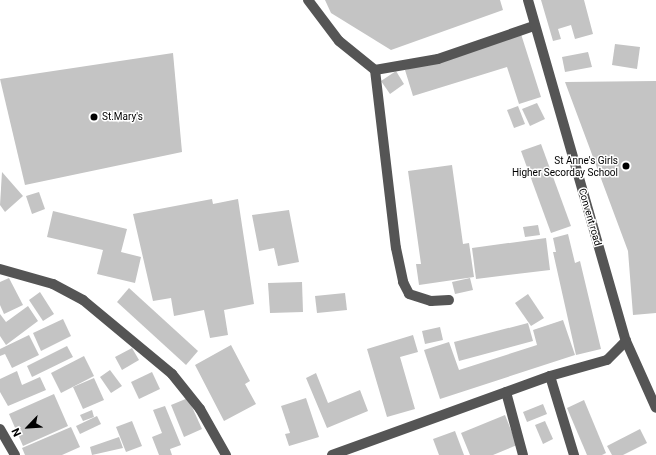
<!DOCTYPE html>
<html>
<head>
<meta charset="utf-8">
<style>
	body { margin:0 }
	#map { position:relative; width:656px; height:455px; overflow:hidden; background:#fff; font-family:Roboto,sans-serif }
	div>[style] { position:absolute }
	.building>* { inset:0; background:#c4c4c4 }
	.minor>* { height:10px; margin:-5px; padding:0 5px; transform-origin:5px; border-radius:5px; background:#555 }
	.dots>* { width:11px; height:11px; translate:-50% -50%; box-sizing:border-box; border:2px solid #fff; border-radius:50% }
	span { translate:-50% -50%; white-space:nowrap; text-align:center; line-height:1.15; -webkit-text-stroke:3px #fff; paint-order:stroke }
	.poi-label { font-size:10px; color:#000 }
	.left { translate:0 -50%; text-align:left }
	.right { translate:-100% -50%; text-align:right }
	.street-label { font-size:10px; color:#000 }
	.north { position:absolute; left:8px; top:407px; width:40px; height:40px; -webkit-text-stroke:3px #fff; paint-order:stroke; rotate:245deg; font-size:11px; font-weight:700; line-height:16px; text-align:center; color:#000 }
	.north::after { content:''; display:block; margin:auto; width:14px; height:18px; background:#000; clip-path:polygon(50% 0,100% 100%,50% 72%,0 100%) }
</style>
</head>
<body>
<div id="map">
	<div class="building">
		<div style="clip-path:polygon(325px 0,500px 0,503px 10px,391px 50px,331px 13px)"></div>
		<div style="clip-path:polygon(541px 0,584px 0,593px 34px,575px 39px,571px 25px,558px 29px,561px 39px,553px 41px)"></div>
		<div style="clip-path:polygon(521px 34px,541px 97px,519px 104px,507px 67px,413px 96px,405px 70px)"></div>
		<div style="clip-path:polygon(615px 44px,640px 47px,637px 69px,612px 65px)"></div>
		<div style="clip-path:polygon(588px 52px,592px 67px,565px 72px,562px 57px)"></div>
		<div style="clip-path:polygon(173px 53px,182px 152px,25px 185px,0 79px)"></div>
		<div style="clip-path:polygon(396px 71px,404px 84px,390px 94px,381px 81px)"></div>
		<div style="clip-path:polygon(656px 81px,656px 313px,633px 315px,628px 251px,565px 82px)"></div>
		<div style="clip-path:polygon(537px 103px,545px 119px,530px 126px,522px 109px)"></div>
		<div style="clip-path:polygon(518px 106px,525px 124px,514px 128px,507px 110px)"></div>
		<div style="clip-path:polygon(541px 144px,571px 226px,551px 233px,521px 151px)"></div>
		<div style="clip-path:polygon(452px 165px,463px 244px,469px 243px,474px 277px,419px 285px,416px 264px,421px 264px,408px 171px)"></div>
		<div style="clip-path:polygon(2px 172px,23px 196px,5px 212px,0 205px)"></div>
		<div style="clip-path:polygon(39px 192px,45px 209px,32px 214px,26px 196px)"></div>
		<div style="clip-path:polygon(212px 199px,213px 204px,238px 199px,254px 304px,224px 310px,228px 335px,210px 338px,204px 310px,174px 316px,171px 298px,153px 301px,133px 214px)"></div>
		<div style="clip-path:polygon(289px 210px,299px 262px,278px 266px,274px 248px,259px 251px,252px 215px)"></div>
		<div style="clip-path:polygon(53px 211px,127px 229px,121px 252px,141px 257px,135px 283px,97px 274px,103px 250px,47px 237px)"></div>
		<div style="clip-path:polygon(538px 225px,540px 235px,525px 237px,523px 227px)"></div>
		<div style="clip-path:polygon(568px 234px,575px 263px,580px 261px,601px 349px,576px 355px,553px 252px,556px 252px,553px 238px)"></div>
		<div style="clip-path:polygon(546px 238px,550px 270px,476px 279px,472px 248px)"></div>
		<div style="clip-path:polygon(9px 278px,23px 305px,4px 314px,0 305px,0 282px)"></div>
		<div style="clip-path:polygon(470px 278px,473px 290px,455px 294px,452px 282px)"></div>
		<div style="clip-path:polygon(302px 282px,303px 312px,270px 313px,268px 283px)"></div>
		<div style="clip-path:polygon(129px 288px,198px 351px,186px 365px,117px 302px)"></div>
		<div style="clip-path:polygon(40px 292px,54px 314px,43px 321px,29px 300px)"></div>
		<div style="clip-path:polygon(345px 293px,347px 310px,317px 313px,315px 296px)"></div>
		<div style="clip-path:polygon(528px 294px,544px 318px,531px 326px,515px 303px)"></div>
		<div style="clip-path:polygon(28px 306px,38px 321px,6px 345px,0 336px,0 314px,6px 322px)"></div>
		<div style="clip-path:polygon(63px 319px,71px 336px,41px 351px,33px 333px)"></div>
		<div style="clip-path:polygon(563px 320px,575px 355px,440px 399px,424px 350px,449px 342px,459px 370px,537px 345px,533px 330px)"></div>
		<div style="clip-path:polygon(528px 323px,533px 341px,459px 361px,454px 342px)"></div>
		<div style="clip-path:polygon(440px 327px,443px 340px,425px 344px,422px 331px)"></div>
		<div style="clip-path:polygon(29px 335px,39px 355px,12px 368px,5px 354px,0 356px,0 349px)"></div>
		<div style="clip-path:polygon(413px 335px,418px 352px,400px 357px,415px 409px,387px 417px,367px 349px)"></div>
		<div style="clip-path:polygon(231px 345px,250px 381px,245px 384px,256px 404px,224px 421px,195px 365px)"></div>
		<div style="clip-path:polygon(67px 346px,73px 357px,32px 377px,27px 366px)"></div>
		<div style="clip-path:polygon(132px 348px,139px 360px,122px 370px,115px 357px)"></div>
		<div style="clip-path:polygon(84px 356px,94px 376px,61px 393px,51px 373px)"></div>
		<div style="clip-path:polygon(110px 370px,122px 386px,111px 393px,100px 377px)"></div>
		<div style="clip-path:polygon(17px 371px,22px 385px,40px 377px,46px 390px,8px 406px,0 392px,0 379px)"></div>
		<div style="clip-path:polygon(152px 372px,160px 389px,139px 399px,131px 382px)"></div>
		<div style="clip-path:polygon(316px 373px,328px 403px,360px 390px,368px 411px,327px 428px,306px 378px)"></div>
		<div style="clip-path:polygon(94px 378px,104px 400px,83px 409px,73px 387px)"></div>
		<div style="clip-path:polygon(54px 394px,68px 426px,23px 446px,9px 414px)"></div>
		<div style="clip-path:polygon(188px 398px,202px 429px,184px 437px,171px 405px)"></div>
		<div style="clip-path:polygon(306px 398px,319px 437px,289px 446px,285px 434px,290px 433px,281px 406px)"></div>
		<div style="clip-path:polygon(584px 400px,606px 453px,602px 455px,587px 455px,567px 408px)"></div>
		<div style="clip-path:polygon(543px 404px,547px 414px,527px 422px,523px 412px)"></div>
		<div style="clip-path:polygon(165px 406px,181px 445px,170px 449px,172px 455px,159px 455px,152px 437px,162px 433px,153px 410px)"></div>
		<div style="clip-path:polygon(92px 410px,94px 417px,83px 421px,80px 415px)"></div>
		<div style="clip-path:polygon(505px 415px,517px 445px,493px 455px,470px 455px,461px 433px)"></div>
		<div style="clip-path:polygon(97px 416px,101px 424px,80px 434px,76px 426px)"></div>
		<div style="clip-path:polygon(132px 421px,142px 446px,126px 452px,116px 427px)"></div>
		<div style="clip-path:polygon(545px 421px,553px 439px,543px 444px,535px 425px)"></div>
		<div style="clip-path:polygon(71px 427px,80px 447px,62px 455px,25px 455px,22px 448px)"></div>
		<div style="clip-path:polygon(640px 429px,647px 443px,623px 455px,612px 455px,607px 446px)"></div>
		<div style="clip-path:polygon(455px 431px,464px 455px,439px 455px,433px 439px)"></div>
		<div style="clip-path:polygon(119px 437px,123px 448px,92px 455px,90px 447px)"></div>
	</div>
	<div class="minor">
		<div style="left:308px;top:0;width:51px;rotate:52.9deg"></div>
		<div style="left:339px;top:41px;width:46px;rotate:38.9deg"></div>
		<div style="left:375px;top:70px;width:64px;rotate:-9.9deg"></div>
		<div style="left:438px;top:59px;width:102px;rotate:-19deg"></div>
		<div style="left:528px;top:0;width:355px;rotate:74deg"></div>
		<div style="left:626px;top:341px;width:73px;rotate:65.9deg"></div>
		<div style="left:375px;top:70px;width:179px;rotate:83.3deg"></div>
		<div style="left:396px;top:248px;width:35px;rotate:78deg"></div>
		<div style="left:403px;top:282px;width:13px;rotate:63deg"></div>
		<div style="left:409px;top:294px;width:23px;rotate:18deg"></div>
		<div style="left:431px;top:301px;width:18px;rotate:-3deg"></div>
		<div style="left:0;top:269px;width:55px;rotate:15.8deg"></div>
		<div style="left:53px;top:284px;width:34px;rotate:28deg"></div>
		<div style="left:83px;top:300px;width:116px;rotate:39.7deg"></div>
		<div style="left:172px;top:374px;width:45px;rotate:51.3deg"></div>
		<div style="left:200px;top:409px;width:53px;rotate:60.5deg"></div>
		<div style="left:550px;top:376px;width:83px;rotate:73.1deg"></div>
		<div style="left:506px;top:392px;width:65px;rotate:74.9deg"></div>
		<div style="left:0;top:429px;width:30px;rotate:60deg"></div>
		<div style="left:332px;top:455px;width:232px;rotate:-19.9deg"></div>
		<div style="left:550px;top:376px;width:59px;rotate:-15.7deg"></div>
		<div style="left:607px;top:360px;width:27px;rotate:-45deg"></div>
	</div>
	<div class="dots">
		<div style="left:94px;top:117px;background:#000"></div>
		<div style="left:626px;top:166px;background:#000"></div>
	</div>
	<div class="poi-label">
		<span class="left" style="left:102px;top:117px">St.Mary's</span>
		<span class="right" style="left:618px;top:166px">St Anne's Girls<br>Higher Secorday School</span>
	</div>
	<div class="street-label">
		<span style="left:590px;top:217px;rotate:74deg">Convent road</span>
	</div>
	<div class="north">N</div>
</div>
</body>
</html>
